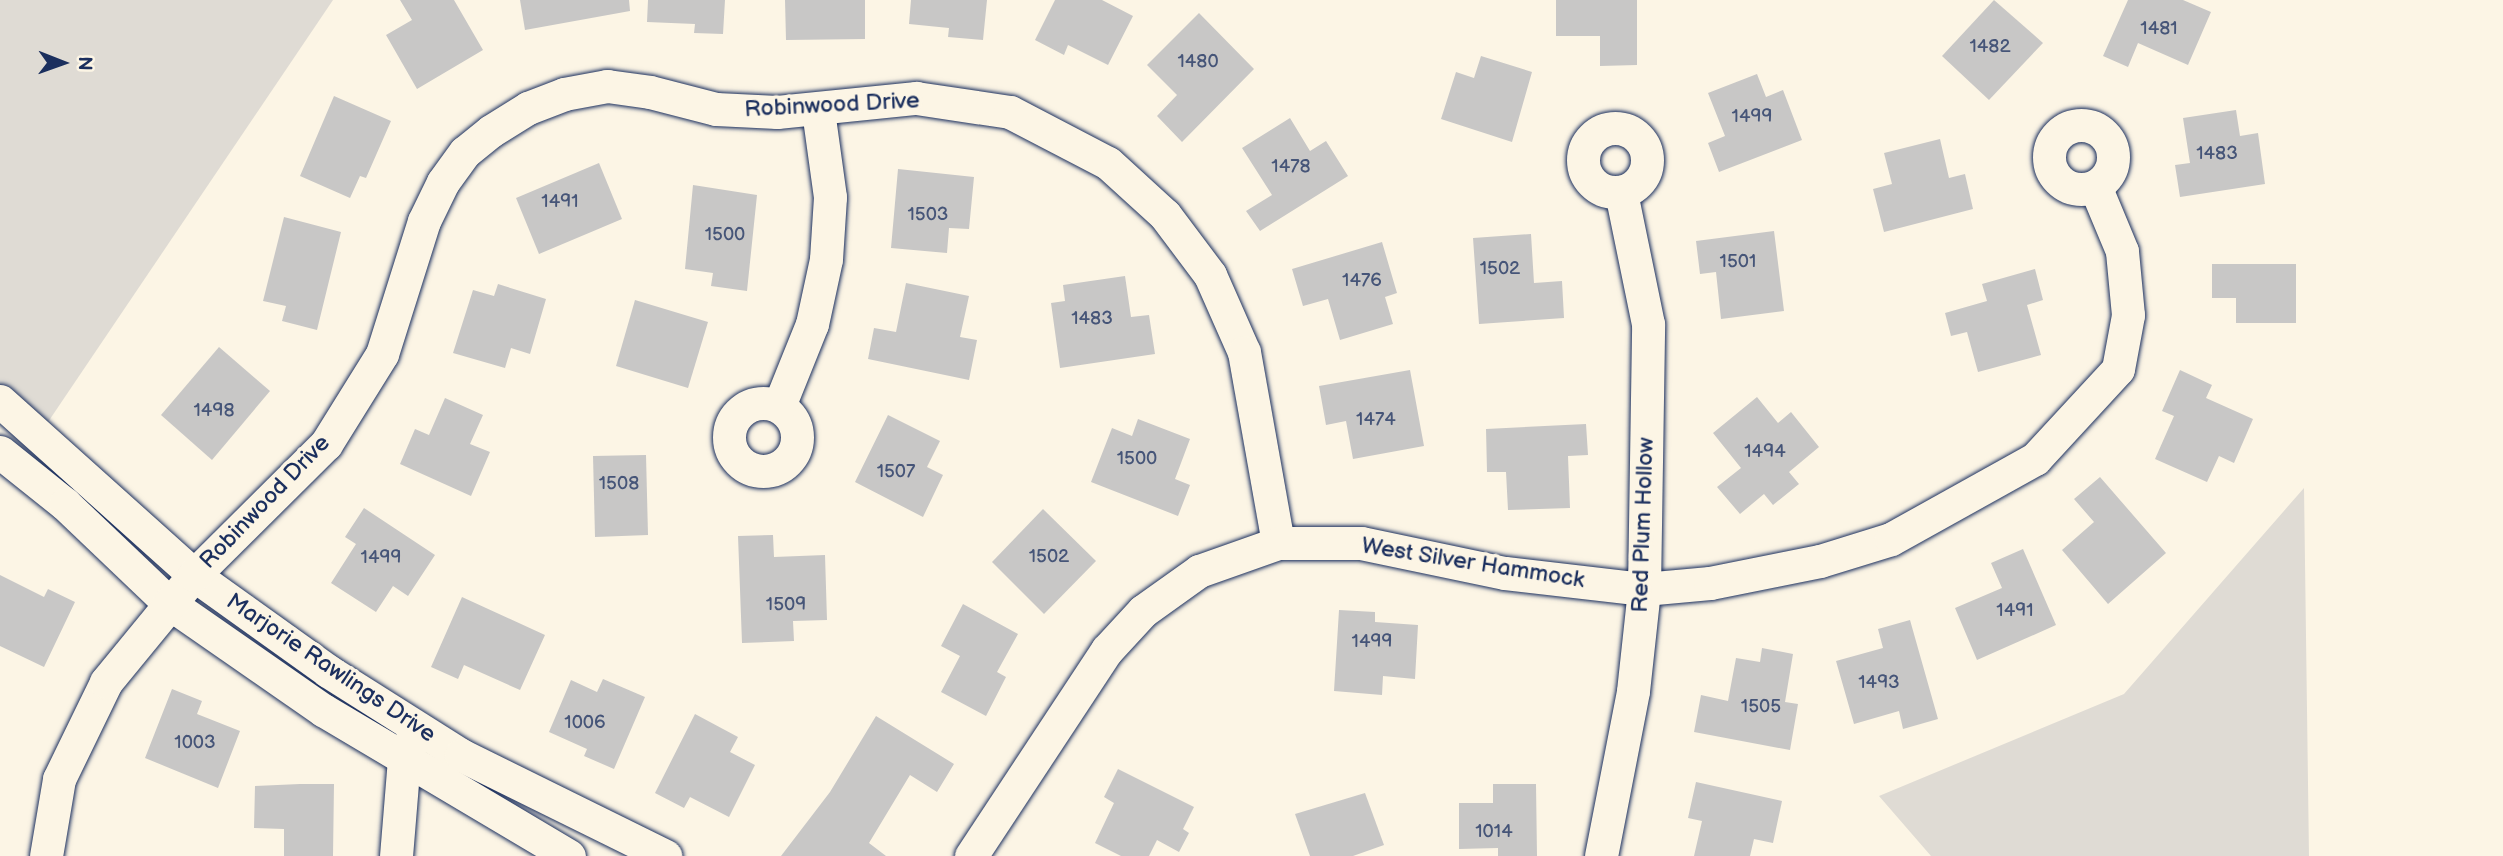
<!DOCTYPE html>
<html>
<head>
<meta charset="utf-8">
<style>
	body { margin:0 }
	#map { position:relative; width:2503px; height:856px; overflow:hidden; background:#fcf5e5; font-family:"Balsamiq Sans",sans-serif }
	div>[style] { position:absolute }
	.green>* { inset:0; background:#dfdbd4 }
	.building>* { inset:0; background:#c8c7c6 }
	.roads { filter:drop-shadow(0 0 2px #1b2f5e) drop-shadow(0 0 2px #1b2f5e) }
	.minor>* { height:33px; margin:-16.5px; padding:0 16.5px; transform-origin:16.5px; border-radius:16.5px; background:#fcf5e5 }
	.minor>.ring { margin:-16.5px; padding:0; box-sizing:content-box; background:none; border:33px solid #fcf5e5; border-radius:50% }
	span { translate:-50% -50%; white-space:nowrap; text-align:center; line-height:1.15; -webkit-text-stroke:7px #fcf5e5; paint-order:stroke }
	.number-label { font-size:19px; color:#465578 }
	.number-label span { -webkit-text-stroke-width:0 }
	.street-label { font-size:23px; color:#1b2f5e }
	.north { position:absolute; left:28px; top:28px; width:70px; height:70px; -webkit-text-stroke:5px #fcf5e5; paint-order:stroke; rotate:91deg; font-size:19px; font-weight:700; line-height:28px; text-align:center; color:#1b2f5e }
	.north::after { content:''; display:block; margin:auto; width:24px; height:32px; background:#1b2f5e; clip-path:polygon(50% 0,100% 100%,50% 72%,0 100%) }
</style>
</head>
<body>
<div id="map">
	<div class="green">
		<div style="clip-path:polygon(0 0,333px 0,46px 425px,0 386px)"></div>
		<div style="clip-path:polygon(2304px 488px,2309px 856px,1931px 856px,1879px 796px,2124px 694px)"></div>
	</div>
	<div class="building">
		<div style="clip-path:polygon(400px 0,454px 0,483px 50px,417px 89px,386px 35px,412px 20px)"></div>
		<div style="clip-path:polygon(520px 0,629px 0,630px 11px,525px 30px)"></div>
		<div style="clip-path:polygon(648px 0,725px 0,723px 34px,694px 33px,695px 24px,647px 22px)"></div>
		<div style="clip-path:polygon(785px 0,865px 0,865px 39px,786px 40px)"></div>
		<div style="clip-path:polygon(911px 0,987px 0,983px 40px,948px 37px,949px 28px,909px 24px)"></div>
		<div style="clip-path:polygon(1055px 0,1102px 0,1133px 16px,1108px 65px,1068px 45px,1064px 55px,1035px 40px)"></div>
		<div style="clip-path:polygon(1556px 0,1637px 0,1637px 65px,1600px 66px,1600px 36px,1556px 36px)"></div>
		<div style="clip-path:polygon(1994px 0,2043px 43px,1989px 100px,1942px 56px)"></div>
		<div style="clip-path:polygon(2128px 0,2183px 0,2211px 12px,2188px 65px,2138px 43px,2128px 67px,2103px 56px)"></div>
		<div style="clip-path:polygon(1199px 13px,1254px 69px,1182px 142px,1157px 116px,1177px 95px,1147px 65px)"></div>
		<div style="clip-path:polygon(1481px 56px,1532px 72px,1512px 142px,1441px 119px,1456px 72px,1474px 78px)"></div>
		<div style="clip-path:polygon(1757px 74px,1766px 97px,1783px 90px,1802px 140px,1719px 172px,1708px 143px,1725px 136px,1708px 93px)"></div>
		<div style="clip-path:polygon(334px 96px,391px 121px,366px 178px,360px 176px,350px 198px,300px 176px)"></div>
		<div style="clip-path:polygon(2236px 110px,2240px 136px,2258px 133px,2265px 184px,2180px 197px,2175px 165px,2190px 163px,2183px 118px)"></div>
		<div style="clip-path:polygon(1290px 118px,1310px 151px,1326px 141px,1348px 176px,1260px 231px,1246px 211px,1272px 195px,1242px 148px)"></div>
		<div style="clip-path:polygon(1940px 139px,1949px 178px,1965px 174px,1973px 209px,1884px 232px,1873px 189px,1892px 184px,1884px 153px)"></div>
		<div style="clip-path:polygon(599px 163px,622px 219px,539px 254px,516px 198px)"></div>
		<div style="clip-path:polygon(898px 169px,974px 177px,969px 229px,949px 228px,947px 253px,891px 248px)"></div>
		<div style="clip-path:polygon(693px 185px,757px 195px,747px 291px,711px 286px,713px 273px,685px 269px)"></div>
		<div style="clip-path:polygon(284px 217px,341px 232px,317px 330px,282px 321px,286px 306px,263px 301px)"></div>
		<div style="clip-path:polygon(1774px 231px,1784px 311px,1721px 319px,1716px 272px,1700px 274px,1696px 241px)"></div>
		<div style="clip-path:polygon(1531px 234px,1534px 283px,1562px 281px,1564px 318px,1479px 324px,1473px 238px)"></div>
		<div style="clip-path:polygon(1382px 242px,1397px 293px,1385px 297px,1393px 324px,1340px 340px,1328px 299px,1303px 306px,1292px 269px)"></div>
		<div style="clip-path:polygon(2212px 264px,2296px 264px,2296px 323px,2236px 323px,2236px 298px,2212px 298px)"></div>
		<div style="clip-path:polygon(2035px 269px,2043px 300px,2027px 305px,2041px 355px,1978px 372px,1967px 332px,1951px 336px,1945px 313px,1987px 301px,1982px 284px)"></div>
		<div style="clip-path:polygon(1125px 276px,1131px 317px,1149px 315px,1155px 354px,1060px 368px,1051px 303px,1065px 301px,1063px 285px)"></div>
		<div style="clip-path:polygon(906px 283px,969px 296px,960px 337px,977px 340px,969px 380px,868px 359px,874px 328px,896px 332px)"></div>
		<div style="clip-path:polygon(498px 284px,546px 299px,530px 354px,511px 348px,505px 368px,453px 353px,473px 290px,494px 296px)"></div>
		<div style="clip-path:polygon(635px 300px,708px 322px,688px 388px,616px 366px)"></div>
		<div style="clip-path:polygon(219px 347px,270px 391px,212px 460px,161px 415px)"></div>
		<div style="clip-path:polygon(1410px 370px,1424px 446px,1353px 459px,1346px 421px,1326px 425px,1319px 386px)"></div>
		<div style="clip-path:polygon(2180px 370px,2212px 385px,2206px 398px,2253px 419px,2234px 463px,2219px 456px,2207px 482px,2155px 459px,2174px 416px,2162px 411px)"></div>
		<div style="clip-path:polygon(1757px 397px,1778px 423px,1791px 412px,1819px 447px,1789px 472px,1799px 484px,1773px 505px,1764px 494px,1740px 514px,1717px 487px,1741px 468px,1713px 433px)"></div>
		<div style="clip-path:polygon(445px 398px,483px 415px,470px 444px,490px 452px,471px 496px,400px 464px,415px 429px,429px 435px)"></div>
		<div style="clip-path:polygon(888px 415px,940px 441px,927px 467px,943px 475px,923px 517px,855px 482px)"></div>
		<div style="clip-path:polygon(1138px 419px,1190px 439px,1175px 479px,1190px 485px,1178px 516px,1091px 482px,1112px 428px,1132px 436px)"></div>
		<div style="clip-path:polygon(1586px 424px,1588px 455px,1568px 456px,1570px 508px,1508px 510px,1506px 472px,1487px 472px,1486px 429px)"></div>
		<div style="clip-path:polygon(646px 455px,648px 535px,595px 537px,593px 456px)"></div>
		<div style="clip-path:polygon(2100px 477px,2166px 553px,2108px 604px,2062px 550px,2094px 522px,2074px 499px)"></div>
		<div style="clip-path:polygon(364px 508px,435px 555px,408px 596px,393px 586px,376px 612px,331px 583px,356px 544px,345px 537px)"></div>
		<div style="clip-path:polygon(1043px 509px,1096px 561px,1044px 614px,992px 562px)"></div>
		<div style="clip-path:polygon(773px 535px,774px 557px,825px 555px,827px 620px,793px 621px,794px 641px,742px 643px,738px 536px)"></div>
		<div style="clip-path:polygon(2023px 549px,2056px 625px,1977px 660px,1955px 608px,2002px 588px,1991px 563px)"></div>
		<div style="clip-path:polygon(0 575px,44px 597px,48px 589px,75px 602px,44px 667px,0 646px)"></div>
		<div style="clip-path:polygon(462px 597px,545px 635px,520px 690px,464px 665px,458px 679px,431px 667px)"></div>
		<div style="clip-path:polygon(963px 604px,1018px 634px,997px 672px,1006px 677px,986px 716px,941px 692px,960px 656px,941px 646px)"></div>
		<div style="clip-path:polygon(1339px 610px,1375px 612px,1375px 622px,1418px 625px,1415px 679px,1383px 676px,1382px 695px,1334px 691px)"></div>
		<div style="clip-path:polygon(1910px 620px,1938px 719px,1903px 729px,1899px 711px,1854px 724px,1836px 661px,1883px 648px,1878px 629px)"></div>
		<div style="clip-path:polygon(1762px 648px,1793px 654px,1785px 702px,1798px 704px,1790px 750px,1694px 732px,1701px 695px,1728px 701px,1736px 658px,1760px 662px)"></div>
		<div style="clip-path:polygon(603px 679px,645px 697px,614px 769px,584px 756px,587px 749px,549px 732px,571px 680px,597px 692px)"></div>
		<div style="clip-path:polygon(172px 689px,202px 701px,197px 714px,240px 731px,218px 788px,145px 758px)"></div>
		<div style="clip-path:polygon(695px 714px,738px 737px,730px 752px,755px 765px,729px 817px,690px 797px,684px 808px,655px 793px)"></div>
		<div style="clip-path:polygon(876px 716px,954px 764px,937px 792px,910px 775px,869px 843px,886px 856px,781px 856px,830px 792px)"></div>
		<div style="clip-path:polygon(1118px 769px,1194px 807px,1183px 829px,1189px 833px,1179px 852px,1157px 840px,1149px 856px,1121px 856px,1095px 843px,1114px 803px,1104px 797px)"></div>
		<div style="clip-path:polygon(1696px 782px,1782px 801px,1773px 843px,1754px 839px,1750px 856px,1694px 856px,1702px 821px,1688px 818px)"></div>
		<div style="clip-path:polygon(300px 784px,334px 784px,333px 856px,284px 856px,284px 829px,254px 828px,255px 786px)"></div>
		<div style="clip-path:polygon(1493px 784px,1536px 784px,1537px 856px,1498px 856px,1498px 848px,1459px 849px,1459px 803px,1493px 803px)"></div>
		<div style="clip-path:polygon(1365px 793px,1384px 845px,1353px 856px,1310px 856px,1295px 814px)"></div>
	</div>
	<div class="roads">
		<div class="minor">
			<div class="ring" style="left:2049px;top:125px;width:31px;height:31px"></div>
			<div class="ring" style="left:1583px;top:128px;width:31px;height:31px"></div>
			<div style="left:0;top:401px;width:261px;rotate:41.9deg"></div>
			<div style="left:194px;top:575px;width:165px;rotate:35.6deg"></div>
			<div style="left:328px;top:671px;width:157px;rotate:32.3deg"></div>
			<div style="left:461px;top:755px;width:228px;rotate:26.3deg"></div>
			<div class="ring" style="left:729px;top:403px;width:35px;height:35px"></div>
			<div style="left:779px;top:406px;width:88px;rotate:-68.1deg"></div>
			<div style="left:812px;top:324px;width:66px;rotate:-77.8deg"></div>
			<div style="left:826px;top:259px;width:62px;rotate:-86.3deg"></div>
			<div style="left:830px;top:197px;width:87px;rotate:-97.9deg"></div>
			<div style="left:0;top:452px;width:83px;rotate:38.7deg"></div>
			<div style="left:65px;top:504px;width:144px;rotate:43.6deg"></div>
			<div style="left:169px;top:603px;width:188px;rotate:34.8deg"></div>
			<div style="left:323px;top:710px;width:286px;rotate:30.7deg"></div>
			<div style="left:46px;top:856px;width:78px;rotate:-80.4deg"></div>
			<div style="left:59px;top:779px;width:108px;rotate:-64.1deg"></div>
			<div style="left:106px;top:682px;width:139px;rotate:-50.6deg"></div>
			<div style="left:194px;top:575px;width:186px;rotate:-44.8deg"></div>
			<div style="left:326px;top:444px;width:106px;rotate:-58.1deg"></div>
			<div style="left:382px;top:354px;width:139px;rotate:-72.5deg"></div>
			<div style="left:424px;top:221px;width:43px;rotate:-64deg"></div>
			<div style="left:443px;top:182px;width:37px;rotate:-54deg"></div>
			<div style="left:465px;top:152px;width:33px;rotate:-39deg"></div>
			<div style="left:491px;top:131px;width:44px;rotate:-31.9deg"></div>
			<div style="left:528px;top:108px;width:39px;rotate:-21deg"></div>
			<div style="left:564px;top:94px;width:44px;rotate:-10.5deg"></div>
			<div style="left:607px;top:86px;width:43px;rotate:7.9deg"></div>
			<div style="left:650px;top:92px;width:68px;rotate:14.4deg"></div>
			<div style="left:716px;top:109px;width:61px;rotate:2.8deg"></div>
			<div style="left:777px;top:112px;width:140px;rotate:-5.8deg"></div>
			<div style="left:916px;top:98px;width:95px;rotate:8.5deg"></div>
			<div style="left:1010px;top:112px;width:110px;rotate:27.5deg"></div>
			<div style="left:1108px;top:163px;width:77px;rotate:42.4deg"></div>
			<div style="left:1165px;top:215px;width:75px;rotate:53.1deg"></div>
			<div style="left:1210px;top:275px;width:84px;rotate:66.2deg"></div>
			<div style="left:1244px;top:352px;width:194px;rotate:79.9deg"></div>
			<div style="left:396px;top:856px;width:97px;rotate:-85.3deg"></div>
			<div style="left:404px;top:759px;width:19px;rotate:-69deg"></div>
			<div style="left:971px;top:856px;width:247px;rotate:-56.6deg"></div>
			<div style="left:1107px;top:650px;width:53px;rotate:-47.3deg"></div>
			<div style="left:1143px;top:611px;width:69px;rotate:-35.5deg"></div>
			<div style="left:1199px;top:571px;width:84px;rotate:-19.5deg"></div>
			<div style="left:1278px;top:543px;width:83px"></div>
			<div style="left:1361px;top:543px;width:147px;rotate:11.8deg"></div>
			<div style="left:1505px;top:573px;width:140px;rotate:6.6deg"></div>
			<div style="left:1644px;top:589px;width:66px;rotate:-5.2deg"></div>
			<div style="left:1710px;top:583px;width:112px;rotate:-11.3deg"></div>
			<div style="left:1820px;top:561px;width:74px;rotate:-17.2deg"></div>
			<div style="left:1891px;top:539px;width:165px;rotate:-29.1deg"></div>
			<div style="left:2035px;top:459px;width:122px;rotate:-47.3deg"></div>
			<div style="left:2118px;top:369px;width:55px;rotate:-79.5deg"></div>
			<div style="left:2128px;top:315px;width:64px;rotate:-95.4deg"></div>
			<div style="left:2122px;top:251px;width:70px;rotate:-112.6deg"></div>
			<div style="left:1601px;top:856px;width:168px;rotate:-79deg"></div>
			<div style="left:1633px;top:691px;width:103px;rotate:-83.8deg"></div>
			<div style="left:1644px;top:589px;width:265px;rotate:-89.1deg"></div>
			<div style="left:1648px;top:324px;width:135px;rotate:-101.6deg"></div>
		</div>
	</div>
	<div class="number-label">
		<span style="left:2159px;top:29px">1481</span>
		<span style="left:1990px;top:47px">1482</span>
		<span style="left:1198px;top:62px">1480</span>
		<span style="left:1752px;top:117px">1499</span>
		<span style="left:2217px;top:154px">1483</span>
		<span style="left:1291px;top:167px">1478</span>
		<span style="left:560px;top:202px">1491</span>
		<span style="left:928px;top:215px">1503</span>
		<span style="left:725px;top:235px">1500</span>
		<span style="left:1738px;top:262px">1501</span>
		<span style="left:1500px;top:269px">1502</span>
		<span style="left:1362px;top:281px">1476</span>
		<span style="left:1092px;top:319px">1483</span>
		<span style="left:214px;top:411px">1498</span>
		<span style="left:1376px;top:420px">1474</span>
		<span style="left:1765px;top:452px">1494</span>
		<span style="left:1137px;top:459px">1500</span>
		<span style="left:896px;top:472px">1507</span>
		<span style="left:619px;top:484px">1508</span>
		<span style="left:1049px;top:557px">1502</span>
		<span style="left:381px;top:558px">1499</span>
		<span style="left:786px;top:605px">1509</span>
		<span style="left:2015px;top:611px">1491</span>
		<span style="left:1372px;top:642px">1499</span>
		<span style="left:1879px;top:683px">1493</span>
		<span style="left:1761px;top:707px">1505</span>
		<span style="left:585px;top:723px">1006</span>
		<span style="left:195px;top:743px">1003</span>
		<span style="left:1494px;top:832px">1014</span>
	</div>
	<div class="street-label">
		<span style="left:832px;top:105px;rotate:-3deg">Robinwood Drive</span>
		<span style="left:265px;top:502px;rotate:-46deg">Robinwood Drive</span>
		<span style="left:1643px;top:525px;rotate:-88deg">Red Plum Hollow</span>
		<span style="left:1473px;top:563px;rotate:9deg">West Silver Hammock</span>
		<span style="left:331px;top:668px;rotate:34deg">Marjorie Rawlings Drive</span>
	</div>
	<div class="north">N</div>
</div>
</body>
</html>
